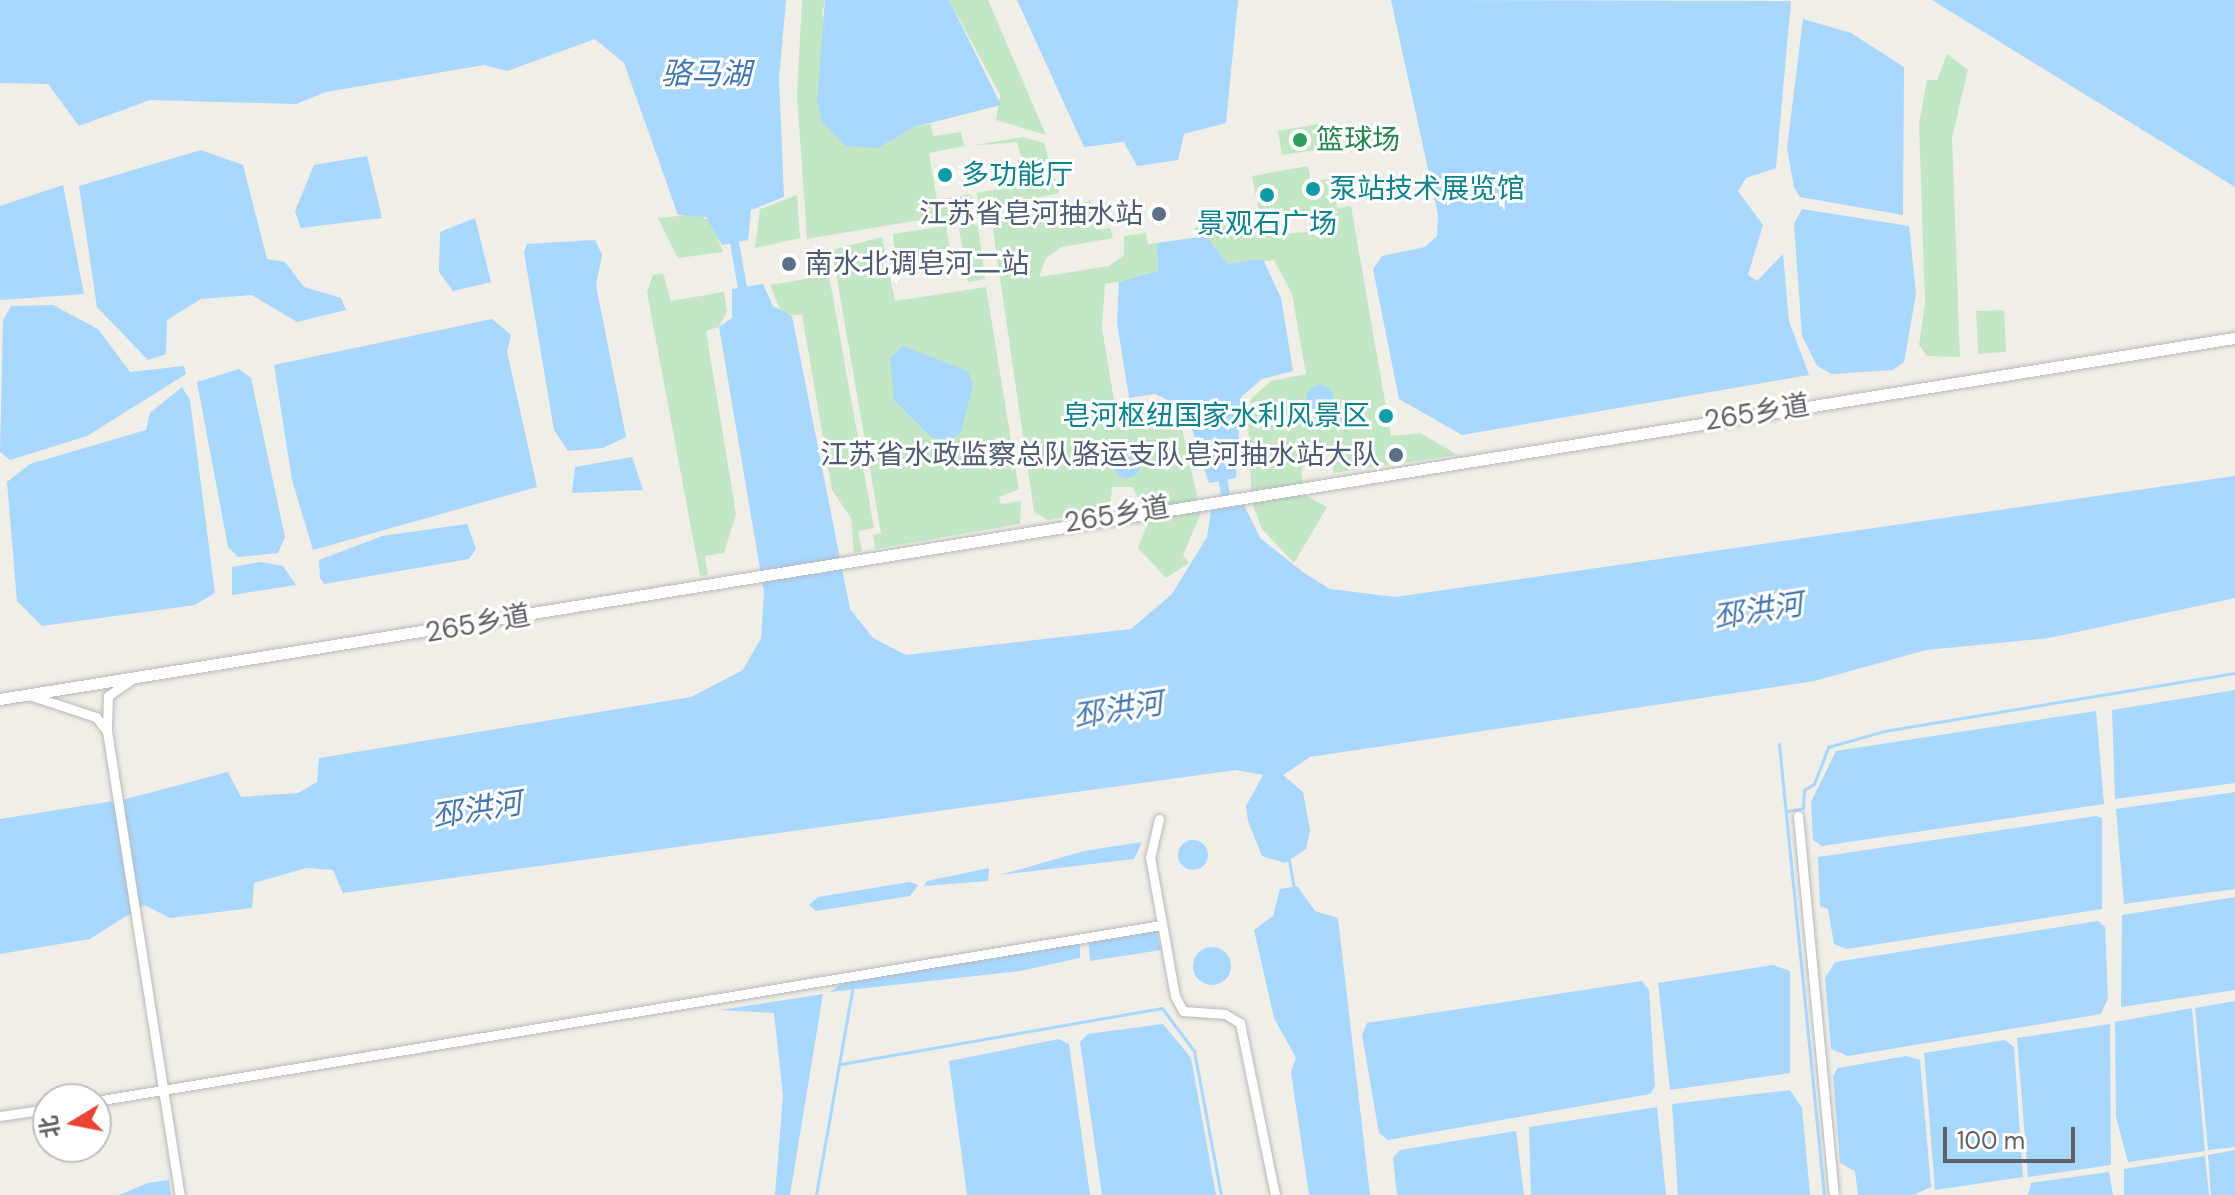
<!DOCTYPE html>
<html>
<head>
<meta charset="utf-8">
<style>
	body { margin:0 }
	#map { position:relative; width:2235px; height:1195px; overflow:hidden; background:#f0eee6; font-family:"DM Sans","Noto Sans SC",sans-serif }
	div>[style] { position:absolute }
	.green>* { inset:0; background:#c3e7c4 }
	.water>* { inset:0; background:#a8d7ff }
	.round { border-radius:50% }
	.stream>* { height:3px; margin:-1.5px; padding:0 1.5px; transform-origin:1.5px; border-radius:1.5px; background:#a8d7ff }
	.canal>* { height:9px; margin:-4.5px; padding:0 4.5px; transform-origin:4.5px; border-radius:4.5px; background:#a8d7ff }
	.roads { filter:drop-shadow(0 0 2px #b7b9bd) drop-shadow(0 0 2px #b7b9bd) }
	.minor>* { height:9px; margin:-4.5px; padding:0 4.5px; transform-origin:4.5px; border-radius:4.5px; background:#fff }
	.tertiary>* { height:11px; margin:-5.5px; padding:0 5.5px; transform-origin:5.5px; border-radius:5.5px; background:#fff }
	.dots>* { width:22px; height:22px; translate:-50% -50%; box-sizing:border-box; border:4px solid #fff; border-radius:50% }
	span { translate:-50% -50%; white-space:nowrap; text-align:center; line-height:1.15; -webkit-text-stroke:6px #fff; paint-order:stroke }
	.leisure-label { font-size:28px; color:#27864d }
	.left { translate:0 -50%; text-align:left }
	.culture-label { font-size:28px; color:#0d838f }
	.right { translate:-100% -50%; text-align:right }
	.service-label { font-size:28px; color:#4e5e75 }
	.street-label { font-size:28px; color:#5e6267 }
	.water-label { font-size:30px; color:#4377b2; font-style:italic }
	.north { position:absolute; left:32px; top:1083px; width:80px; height:80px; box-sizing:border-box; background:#fff; border:2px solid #bfc0c2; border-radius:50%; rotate:260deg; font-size:22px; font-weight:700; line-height:32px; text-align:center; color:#5e6267 }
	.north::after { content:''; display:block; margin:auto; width:28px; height:36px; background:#e94534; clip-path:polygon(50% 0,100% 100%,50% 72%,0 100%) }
	.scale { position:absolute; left:1943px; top:1127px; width:132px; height:36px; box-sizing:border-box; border:4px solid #5e6267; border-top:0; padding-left:10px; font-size:24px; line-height:28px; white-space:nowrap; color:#5e6267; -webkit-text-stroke:6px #fff; paint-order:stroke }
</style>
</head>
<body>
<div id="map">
	<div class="green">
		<div style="clip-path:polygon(802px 0,825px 0,822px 14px,878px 148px,914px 127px,931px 124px,933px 136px,961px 132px,964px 146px,929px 153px,937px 200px,971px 194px,974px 211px,807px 239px,797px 95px)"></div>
		<div style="clip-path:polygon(949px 0,988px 0,1046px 135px,996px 120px,1000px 95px)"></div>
		<div style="clip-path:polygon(1947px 54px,1968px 70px,1952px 137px,1960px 357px,1927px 356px,1919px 345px,1925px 303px,1919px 123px,1927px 80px,1937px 80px)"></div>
		<div style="clip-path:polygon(1318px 124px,1322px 149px,1282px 155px,1278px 131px)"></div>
		<div style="clip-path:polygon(1023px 137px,1044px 143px,1059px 193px,980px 210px,977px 193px,1026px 184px,1023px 164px,1017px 142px,970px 146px)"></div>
		<div style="clip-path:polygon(1308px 166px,1311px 182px,1332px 178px,1337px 208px,1351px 206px,1391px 436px,1420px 433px,1458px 455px,1333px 473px,1334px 451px,1310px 456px,1301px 471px,1305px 495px,1327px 507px,1294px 563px,1262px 529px,1252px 503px,1248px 420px,1251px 399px,1271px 381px,1306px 374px,1292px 294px,1274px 260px,1227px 264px,1194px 228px,1236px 221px,1249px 236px,1324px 231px,1297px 210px,1260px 217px,1252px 176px)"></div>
		<div style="clip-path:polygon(797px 195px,800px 238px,755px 248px,760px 209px)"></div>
		<div style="clip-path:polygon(1091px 201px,1096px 230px,1110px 228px,1113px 238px,1062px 247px,1046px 258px,1039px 277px,1109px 266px,1124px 255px,1124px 236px,1146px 233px,1148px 244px,1157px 243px,1158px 270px,1151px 276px,1105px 284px,1102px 328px,1115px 406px,1160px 405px,1182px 429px,1201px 513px,1183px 555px,1189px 563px,1166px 578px,1138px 548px,1148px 522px,1133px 487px,1112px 487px,1110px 510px,1048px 520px,1034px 512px,992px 223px)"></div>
		<div style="clip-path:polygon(699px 214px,712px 223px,723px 252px,678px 258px,658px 218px)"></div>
		<div style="clip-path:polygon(965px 221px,978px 226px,985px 279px,968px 282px,958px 223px)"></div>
		<div style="clip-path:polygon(946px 226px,950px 251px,895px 261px,893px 234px)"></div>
		<div style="clip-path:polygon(882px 237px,895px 301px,986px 287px,1019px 489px,999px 497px,1001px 504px,1021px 501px,1020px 524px,875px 549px,873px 535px,881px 533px,832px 250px)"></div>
		<div style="clip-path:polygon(663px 273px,671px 301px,724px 292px,727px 311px,719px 327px,706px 331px,736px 514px,724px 553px,705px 556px,708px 575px,700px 576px,647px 292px,653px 275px)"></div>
		<div style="clip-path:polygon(829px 275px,874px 528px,858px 531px,862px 551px,854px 553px,851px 518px,832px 490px,802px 315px,782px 314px,770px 285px)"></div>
		<div style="clip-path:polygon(2004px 310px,2006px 352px,1978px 354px,1976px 311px)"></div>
	</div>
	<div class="water">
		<div style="clip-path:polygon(0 0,786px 0,779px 78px,784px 197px,751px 210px,748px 240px,722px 245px,706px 217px,678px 215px,624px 63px,595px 39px,507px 71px,484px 65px,326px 92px,296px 104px,150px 100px,79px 126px,48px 84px,0 83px)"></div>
		<div style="clip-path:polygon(825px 0,949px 0,1001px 105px,914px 127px,878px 148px,846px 146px,822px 122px,817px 102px)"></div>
		<div style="clip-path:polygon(1017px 0,1238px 0,1226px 123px,1184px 134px,1178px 160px,1137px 166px,1124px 142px,1084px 147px)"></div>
		<div style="clip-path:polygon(1391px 0,1791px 1px,1776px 168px,1746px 178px,1738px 191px,1763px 225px,1748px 275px,1757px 281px,1783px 254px,1789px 321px,1809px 375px,1462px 435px,1399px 399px,1373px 269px,1382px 256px,1425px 247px,1437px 236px,1438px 215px)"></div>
		<div style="clip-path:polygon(1932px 0,2235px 0,2235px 187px)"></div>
		<div style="clip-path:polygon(1803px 19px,1851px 33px,1904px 67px,1903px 215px,1800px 197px,1794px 187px,1787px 148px)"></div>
		<div style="clip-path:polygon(201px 150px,243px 165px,267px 259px,285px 262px,304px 287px,341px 298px,346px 310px,297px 322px,252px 295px,201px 299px,167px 320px,166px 354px,148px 360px,97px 307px,79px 186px)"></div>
		<div style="clip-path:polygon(367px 156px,382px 218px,301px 228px,295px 211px,314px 165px)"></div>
		<div style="clip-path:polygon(63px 185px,84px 294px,0 300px,0 206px)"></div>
		<div style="clip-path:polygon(1802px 209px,1909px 226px,1916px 294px,1904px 362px,1893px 370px,1832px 374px,1817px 366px,1802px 336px,1794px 224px)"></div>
		<div style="clip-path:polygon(475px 218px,491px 282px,453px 291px,439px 272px,440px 232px)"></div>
		<div style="clip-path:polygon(1206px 236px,1227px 264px,1263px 259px,1281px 298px,1293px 371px,1262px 379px,1241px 397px,1236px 478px,1209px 483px,1185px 408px,1155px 394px,1129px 398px,1117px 323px,1119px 282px,1158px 271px,1157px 243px)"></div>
		<div style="clip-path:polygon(595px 240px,602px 255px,596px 285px,626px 437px,603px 448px,568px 451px,554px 430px,524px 252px,527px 244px)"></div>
		<div style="clip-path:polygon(763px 284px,773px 306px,792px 316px,850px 609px,873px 638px,906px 655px,1131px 629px,1172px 594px,1207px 537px,1211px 510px,1244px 505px,1260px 538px,1304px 573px,1330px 589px,1395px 597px,2235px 476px,2235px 598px,2049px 638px,1926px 650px,1814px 681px,1310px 757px,1283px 775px,1303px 792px,1310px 830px,1306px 849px,1285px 863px,1262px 856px,1248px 821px,1246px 806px,1263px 775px,1236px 770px,343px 893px,333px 870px,306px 868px,254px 883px,252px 908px,170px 918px,144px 905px,90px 939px,0 954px,0 819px,126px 799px,228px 772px,241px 797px,298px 793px,317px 782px,319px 758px,691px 697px,743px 670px,761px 638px,764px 592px,719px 327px,732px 318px,732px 289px)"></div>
		<div style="clip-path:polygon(53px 305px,98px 329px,130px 372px,184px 366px,186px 374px,87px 436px,10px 460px,0 452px,3px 320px,11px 306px)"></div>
		<div style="clip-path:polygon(492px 319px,511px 335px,507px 352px,537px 487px,313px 550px,292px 480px,274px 365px)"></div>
		<div style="clip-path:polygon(903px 346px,968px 371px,973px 385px,961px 432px,951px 440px,932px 438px,894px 400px,890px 358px)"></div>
		<div style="clip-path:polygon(239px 369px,251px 378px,285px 537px,278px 553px,238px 557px,228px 547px,197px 382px)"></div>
		<div class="round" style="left:1306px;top:385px;width:28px;height:28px"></div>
		<div style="clip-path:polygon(182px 387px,190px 400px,215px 593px,195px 605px,42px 626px,17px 601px,7px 482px,30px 464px,146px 430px,150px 413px)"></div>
		<div class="round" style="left:1114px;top:452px;width:26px;height:26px"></div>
		<div style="clip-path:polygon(632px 457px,643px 490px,572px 493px,575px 467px)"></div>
		<div style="clip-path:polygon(467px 524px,476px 549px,469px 559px,324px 584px,320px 578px,319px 560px,382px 536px)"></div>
		<div style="clip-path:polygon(261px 562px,283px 566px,296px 585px,232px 595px,232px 567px)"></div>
		<div style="clip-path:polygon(2235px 690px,2235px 783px,2115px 799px,2112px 710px)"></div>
		<div style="clip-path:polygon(2096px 711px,2104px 804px,1822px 846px,1813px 840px,1811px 802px,1836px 751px)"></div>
		<div style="clip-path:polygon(2235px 792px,2235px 889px,2124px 904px,2116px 809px)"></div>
		<div style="clip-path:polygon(2096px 816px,2102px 818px,2102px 909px,1847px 949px,1834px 944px,1828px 909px,1820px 906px,1818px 857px)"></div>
		<div class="round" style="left:1178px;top:840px;width:30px;height:30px"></div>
		<div style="clip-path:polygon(1142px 842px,1134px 859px,1000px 875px,1084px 851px)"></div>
		<div style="clip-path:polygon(989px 868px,988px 881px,924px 886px,927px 881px)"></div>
		<div style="clip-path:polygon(910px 882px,918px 885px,910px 896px,816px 911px,809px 905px,818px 897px)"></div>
		<div style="clip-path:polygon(1297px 886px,1315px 911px,1338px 918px,1370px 1195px,1309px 1195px,1291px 1072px,1296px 1058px,1274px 1018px,1254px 930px,1273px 916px,1280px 889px)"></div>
		<div style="clip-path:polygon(2235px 897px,2235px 990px,2121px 1007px,2122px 915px)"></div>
		<div style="clip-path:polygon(2098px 921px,2105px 927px,2108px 998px,2101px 1014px,1848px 1056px,1831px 1049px,1825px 978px,1835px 962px)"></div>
		<div style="clip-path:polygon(1156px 930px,1161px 950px,1090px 961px,1088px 940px)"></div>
		<div style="clip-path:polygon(1080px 942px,1080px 958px,1020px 971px,830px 992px,844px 982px)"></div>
		<div class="round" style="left:1193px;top:947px;width:38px;height:38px"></div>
		<div style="clip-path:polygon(1773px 965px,1790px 971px,1790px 1073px,1670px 1090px,1658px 983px)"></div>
		<div style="clip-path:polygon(1642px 981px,1649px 990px,1655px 1086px,1650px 1094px,1388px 1140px,1379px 1133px,1362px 1035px,1367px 1023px)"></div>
		<div style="clip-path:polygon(823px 994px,790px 1195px,775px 1195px,783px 1096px,774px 1013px,720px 1010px)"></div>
		<div style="clip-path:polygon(2235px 1001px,2235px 1147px,2208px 1150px,2195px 1008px)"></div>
		<div style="clip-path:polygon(2192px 1008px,2205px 1151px,2128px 1162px,2116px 1117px,2115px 1022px)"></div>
		<div style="clip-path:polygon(1163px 1024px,1191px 1058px,1216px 1195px,1102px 1195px,1080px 1042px,1088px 1034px)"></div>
		<div style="clip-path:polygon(2110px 1024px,2111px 1165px,2028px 1177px,2017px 1038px)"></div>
		<div style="clip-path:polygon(1059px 1039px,1069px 1044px,1090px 1195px,967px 1195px,949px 1061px)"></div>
		<div style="clip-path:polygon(2005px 1040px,2014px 1047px,2023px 1177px,1935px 1190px,1924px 1053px)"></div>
		<div style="clip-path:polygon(1906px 1056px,1920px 1060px,1931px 1187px,1913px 1195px,1858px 1195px,1855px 1171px,1840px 1163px,1833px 1076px,1838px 1068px)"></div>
		<div style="clip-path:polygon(1790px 1090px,1802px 1108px,1810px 1195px,1678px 1195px,1672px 1104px)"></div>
		<div style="clip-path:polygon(1657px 1107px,1666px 1195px,1531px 1195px,1529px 1127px)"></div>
		<div style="clip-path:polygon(1516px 1131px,1524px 1195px,1397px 1195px,1393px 1158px,1400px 1150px)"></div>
		<div style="clip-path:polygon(2235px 1150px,2235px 1195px,2211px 1195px,2208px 1155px)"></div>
		<div style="clip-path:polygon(2205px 1156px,2209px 1195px,2124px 1195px,2124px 1169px)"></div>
		<div style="clip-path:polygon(2109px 1172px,2113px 1195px,2028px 1195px,2031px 1183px)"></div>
		<div style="clip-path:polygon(169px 1180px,171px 1195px,119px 1195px,148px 1183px)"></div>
	</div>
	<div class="stream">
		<div style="left:1779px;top:744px;width:453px;rotate:84.3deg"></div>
		<div style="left:1788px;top:811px;width:15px;rotate:-11deg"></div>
		<div style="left:1803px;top:808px;width:18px;rotate:-87deg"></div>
		<div style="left:1804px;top:790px;width:12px;rotate:-31deg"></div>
		<div style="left:1814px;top:784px;width:40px;rotate:-69deg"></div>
		<div style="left:1828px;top:747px;width:58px;rotate:-15.9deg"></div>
		<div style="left:1884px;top:731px;width:356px;rotate:-9.4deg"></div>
		<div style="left:1289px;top:860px;width:28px;rotate:80deg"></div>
		<div style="left:841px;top:1064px;width:326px;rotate:-9.9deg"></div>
		<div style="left:1162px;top:1008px;width:54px;rotate:53.3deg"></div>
		<div style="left:1194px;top:1051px;width:147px;rotate:79.4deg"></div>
		<div style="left:816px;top:1195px;width:208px;rotate:-80deg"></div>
	</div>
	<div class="canal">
		<div style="left:732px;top:231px;width:69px;rotate:80deg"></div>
		<div style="left:1221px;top:470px;width:50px;rotate:80.7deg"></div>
	</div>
	<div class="roads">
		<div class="minor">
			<div style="left:132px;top:679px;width:29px;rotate:145deg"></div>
			<div style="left:108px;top:696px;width:35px;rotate:92deg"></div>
			<div style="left:107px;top:731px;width:470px;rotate:81.1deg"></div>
			<div style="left:29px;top:695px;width:71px;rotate:18.2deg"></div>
			<div style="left:96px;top:717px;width:18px;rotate:52deg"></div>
			<div style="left:1798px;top:816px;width:381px;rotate:84.6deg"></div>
			<div style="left:1159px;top:819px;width:39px;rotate:103deg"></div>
			<div style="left:1150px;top:857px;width:141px;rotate:79.8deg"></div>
			<div style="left:1175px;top:996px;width:17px;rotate:62deg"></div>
			<div style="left:1183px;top:1011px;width:42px;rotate:4.1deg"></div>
			<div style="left:1225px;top:1014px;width:17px;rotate:31deg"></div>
			<div style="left:1240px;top:1023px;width:176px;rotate:78.5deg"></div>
			<div style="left:96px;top:1101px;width:1080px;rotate:-9.38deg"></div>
			<div style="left:0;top:1116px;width:49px;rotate:-8.3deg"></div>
		</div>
		<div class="tertiary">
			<div style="left:0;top:699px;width:2264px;rotate:-9.18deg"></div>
		</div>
	</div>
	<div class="dots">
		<div style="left:1300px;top:140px;background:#2e9e5b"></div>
		<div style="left:945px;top:175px;background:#0f9aa8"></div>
		<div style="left:1313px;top:189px;background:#0f9aa8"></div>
		<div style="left:1267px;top:195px;background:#0f9aa8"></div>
		<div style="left:1159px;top:214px;background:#5c6f8a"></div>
		<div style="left:789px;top:264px;background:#5c6f8a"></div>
		<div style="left:1386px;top:416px;background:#0f9aa8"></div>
		<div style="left:1396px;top:455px;background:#5c6f8a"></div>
	</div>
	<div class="leisure-label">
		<span class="left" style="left:1316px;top:140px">篮球场</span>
	</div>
	<div class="culture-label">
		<span class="left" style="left:961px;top:175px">多功能厅</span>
		<span class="left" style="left:1329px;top:189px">泵站技术展览馆</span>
		<span style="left:1267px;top:224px">景观石广场</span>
		<span class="right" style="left:1370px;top:416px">皂河枢纽国家水利风景区</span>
	</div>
	<div class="service-label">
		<span class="right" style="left:1143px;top:214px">江苏省皂河抽水站</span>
		<span class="left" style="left:805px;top:264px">南水北调皂河二站</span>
		<span class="right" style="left:1380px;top:455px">江苏省水政监察总队骆运支队皂河抽水站大队</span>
	</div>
	<div class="street-label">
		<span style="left:1757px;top:413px;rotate:-9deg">265乡道</span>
		<span style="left:1117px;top:515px;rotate:-9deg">265乡道</span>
		<span style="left:478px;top:624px;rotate:-10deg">265乡道</span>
	</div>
	<div class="water-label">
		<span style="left:706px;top:74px">骆马湖</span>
		<span style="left:1758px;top:611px;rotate:-9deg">邳洪河</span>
		<span style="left:1118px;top:710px;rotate:-9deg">邳洪河</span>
		<span style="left:477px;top:810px;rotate:-9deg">邳洪河</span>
	</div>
	<div class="north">北</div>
	<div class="scale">100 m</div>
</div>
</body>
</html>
